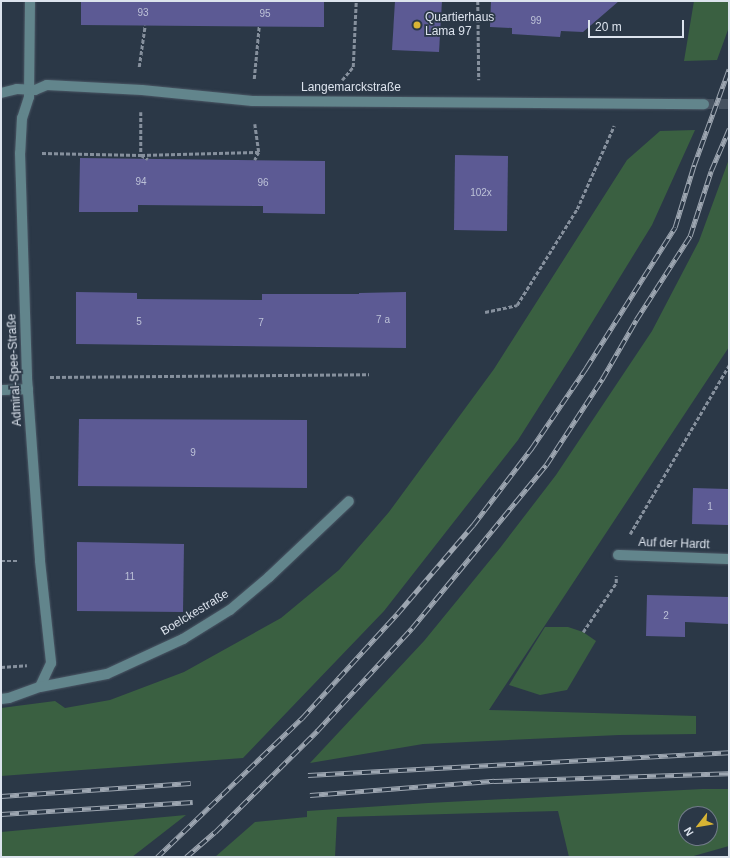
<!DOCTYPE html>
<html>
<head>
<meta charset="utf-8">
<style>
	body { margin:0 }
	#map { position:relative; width:730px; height:858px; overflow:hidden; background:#2b3847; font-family:Arial,sans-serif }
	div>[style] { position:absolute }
	.green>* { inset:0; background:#3a6041 }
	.building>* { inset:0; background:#5c5a94 }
	.minor-tunnel>* { height:10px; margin-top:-5px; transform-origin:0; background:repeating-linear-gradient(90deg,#465260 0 10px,transparent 0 15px) }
	.path>* { height:2.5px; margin-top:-1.25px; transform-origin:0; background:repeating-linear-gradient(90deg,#86909d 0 4px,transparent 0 6px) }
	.roads { filter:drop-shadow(0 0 1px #4b5765) drop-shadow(0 0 1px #4b5765) }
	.minor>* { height:10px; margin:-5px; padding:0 5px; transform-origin:5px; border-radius:5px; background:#62858c }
	.rail>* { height:4.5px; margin-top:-2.25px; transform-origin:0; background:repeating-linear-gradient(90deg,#2b3847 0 9px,#9da6b1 0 18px); box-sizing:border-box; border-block:1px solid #9da6b1 }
	.dots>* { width:11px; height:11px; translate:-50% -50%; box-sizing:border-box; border:2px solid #2b3847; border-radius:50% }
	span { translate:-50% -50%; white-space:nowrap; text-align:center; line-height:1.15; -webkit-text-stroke:3.5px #2b3847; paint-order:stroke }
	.number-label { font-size:10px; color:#bcc1d7 }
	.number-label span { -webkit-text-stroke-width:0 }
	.poi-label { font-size:12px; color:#dce3ed }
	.left { translate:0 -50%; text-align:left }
	.street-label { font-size:12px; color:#dce3ed }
	.frame { position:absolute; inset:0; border:2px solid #dce3ed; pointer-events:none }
	.north { position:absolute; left:678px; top:806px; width:40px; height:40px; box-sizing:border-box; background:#2b3847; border:1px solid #727c89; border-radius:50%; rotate:239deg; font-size:11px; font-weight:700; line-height:16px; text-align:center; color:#dce3ed }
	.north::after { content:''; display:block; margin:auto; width:14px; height:18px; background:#d8b434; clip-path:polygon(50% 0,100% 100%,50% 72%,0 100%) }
	.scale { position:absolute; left:588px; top:20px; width:96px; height:18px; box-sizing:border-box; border:2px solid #dce3ed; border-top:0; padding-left:5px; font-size:12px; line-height:14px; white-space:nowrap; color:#dce3ed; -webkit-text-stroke:3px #2b3847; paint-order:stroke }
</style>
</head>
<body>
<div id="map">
	<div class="green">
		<div style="clip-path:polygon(694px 1px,729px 1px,729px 27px,717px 60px,684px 61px)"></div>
		<div style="clip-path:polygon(695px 130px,652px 225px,572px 355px,518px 440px,384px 611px,243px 758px,1px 776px,1px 708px,55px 701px,65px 708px,110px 700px,184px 672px,281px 618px,339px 570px,389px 512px,494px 369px,627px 160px,660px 131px)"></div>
		<div style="clip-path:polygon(729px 159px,729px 347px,489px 710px,696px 716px,696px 734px,619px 735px,423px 744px,310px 763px,424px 641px,500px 548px,556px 475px,652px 331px,699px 241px)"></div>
		<div style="clip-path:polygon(545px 627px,568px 627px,583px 632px,596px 641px,567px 690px,540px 695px,509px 685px)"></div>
		<div style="clip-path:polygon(evenodd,703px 789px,729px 789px,729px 846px,690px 857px,569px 857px,558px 811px,337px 817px,335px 857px,215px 857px,255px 822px,307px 817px,307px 811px,428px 803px,703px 789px,686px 814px,710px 814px,710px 838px,686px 838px,686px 814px)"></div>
		<div style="clip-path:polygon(186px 815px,132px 857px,1px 857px,1px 832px)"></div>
	</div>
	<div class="building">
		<div style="clip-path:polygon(81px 1px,324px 1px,324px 27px,81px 25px)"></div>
		<div style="clip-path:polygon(395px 1px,442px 1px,439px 52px,392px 50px)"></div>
		<div style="clip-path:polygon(491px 1px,619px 1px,583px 32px,561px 31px,560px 37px,512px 34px,512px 28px,490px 27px)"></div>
		<div style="clip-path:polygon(455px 155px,508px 156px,507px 231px,454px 230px)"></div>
		<div style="clip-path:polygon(80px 158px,325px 161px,325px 214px,263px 213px,263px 206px,138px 205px,138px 212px,79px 212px)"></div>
		<div style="clip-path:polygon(76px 292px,137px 293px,137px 299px,262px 300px,262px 294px,359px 294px,359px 293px,406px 292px,406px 348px,76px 344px)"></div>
		<div style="clip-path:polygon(79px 419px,307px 420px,307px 488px,78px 486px)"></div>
		<div style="clip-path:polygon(693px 488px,728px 489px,728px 525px,692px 524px)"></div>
		<div style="clip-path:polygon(77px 542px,184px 544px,183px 612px,77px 611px)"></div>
		<div style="clip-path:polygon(647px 595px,729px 597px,729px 624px,685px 622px,685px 637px,646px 636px)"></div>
	</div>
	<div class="minor-tunnel">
		<div style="left:704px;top:104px;width:25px"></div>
	</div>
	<div class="path">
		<div style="left:478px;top:1px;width:79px;rotate:89.3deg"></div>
		<div style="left:139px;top:67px;width:42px;rotate:-81.9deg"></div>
		<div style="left:254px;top:79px;width:53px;rotate:-84.6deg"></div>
		<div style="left:342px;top:80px;width:17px;rotate:-50deg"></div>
		<div style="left:353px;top:67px;width:66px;rotate:-87.4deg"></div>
		<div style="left:141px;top:112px;width:43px;rotate:90deg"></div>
		<div style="left:141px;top:155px;width:8px;rotate:30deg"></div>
		<div style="left:255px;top:124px;width:28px;rotate:82deg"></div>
		<div style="left:259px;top:152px;width:9px;rotate:117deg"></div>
		<div style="left:42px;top:153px;width:99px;rotate:1.2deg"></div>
		<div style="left:141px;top:155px;width:118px;rotate:-1.5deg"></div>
		<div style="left:485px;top:312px;width:33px;rotate:-12deg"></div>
		<div style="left:517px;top:305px;width:113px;rotate:-58deg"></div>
		<div style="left:577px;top:209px;width:91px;rotate:-66deg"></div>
		<div style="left:50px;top:377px;width:319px;rotate:-0.5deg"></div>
		<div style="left:630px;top:534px;width:196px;rotate:-59.6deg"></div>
		<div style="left:1px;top:561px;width:17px"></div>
		<div style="left:583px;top:632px;width:59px;rotate:-56deg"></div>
		<div style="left:616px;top:583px;width:7px;rotate:-90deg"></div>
		<div style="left:1px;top:667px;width:26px;rotate:-4deg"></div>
	</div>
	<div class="roads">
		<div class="minor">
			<div style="left:30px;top:1px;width:96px;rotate:90.6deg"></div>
			<div style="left:29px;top:97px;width:22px;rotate:108deg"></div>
			<div style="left:22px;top:118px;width:35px;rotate:93deg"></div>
			<div style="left:20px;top:153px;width:225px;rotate:88.2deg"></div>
			<div style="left:27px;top:378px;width:183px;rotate:85.9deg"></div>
			<div style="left:40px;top:561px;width:103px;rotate:83.8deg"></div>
			<div style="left:51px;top:663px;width:26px;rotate:115deg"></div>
			<div style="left:1px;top:93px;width:16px;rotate:-14deg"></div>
			<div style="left:17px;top:89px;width:18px;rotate:3deg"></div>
			<div style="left:35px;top:90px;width:13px;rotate:-23deg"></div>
			<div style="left:47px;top:85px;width:95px;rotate:3deg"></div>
			<div style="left:142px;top:90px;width:111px;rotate:5.7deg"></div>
			<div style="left:252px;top:101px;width:452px;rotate:0.4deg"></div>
			<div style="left:1px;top:390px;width:27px;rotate:-2deg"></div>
			<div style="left:618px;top:555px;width:111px;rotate:2.1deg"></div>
			<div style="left:1px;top:699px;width:8px;rotate:-7deg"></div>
			<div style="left:9px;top:698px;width:33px;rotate:-20deg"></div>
			<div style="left:40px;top:687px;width:68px;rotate:-11deg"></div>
			<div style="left:107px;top:674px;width:84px;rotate:-24.7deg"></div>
			<div style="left:183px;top:639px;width:55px;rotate:-31.7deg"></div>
			<div style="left:230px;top:610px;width:51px;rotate:-40.2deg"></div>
			<div style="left:269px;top:577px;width:110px;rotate:-43.5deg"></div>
		</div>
	</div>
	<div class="rail">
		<div style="left:308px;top:775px;width:422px;rotate:-3.1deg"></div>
		<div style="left:310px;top:795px;width:185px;rotate:-4.4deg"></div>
		<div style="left:494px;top:781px;width:235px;rotate:-1.9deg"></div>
		<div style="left:1px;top:796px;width:190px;rotate:-3.9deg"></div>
		<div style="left:1px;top:814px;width:192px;rotate:-3.6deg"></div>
		<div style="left:157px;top:857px;width:201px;rotate:-43.8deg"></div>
		<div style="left:302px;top:718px;width:141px;rotate:-47.6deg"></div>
		<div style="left:397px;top:614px;width:117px;rotate:-49.5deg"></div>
		<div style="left:473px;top:525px;width:96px;rotate:-52.7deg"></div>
		<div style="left:531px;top:449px;width:98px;rotate:-55.8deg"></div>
		<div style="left:586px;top:368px;width:167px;rotate:-57.7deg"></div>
		<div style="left:675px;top:227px;width:65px;rotate:-73deg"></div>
		<div style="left:694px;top:165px;width:102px;rotate:-70deg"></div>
		<div style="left:186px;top:857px;width:38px;rotate:-41deg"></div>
		<div style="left:215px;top:832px;width:144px;rotate:-44.7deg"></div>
		<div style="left:317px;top:731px;width:140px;rotate:-47.3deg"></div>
		<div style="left:412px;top:628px;width:211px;rotate:-50.6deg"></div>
		<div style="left:546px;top:465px;width:103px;rotate:-56.9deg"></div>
		<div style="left:602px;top:379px;width:68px;rotate:-60deg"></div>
		<div style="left:636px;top:320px;width:100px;rotate:-57.3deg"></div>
		<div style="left:690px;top:236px;width:68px;rotate:-72.1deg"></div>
		<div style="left:711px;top:171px;width:46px;rotate:-66.8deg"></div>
	</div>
	<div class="dots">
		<div style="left:417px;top:25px;background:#d8b434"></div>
	</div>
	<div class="number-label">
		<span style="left:143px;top:13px">93</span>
		<span style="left:265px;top:14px">95</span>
		<span style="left:536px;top:21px">99</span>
		<span style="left:141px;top:182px">94</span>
		<span style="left:263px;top:183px">96</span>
		<span style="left:481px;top:193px">102x</span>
		<span style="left:383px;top:320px">7 a</span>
		<span style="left:139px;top:322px">5</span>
		<span style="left:261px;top:323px">7</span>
		<span style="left:193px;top:453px">9</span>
		<span style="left:710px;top:507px">1</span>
		<span style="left:130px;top:577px">11</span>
		<span style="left:666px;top:616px">2</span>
	</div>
	<div class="poi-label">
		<span class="left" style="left:425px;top:25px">Quartierhaus<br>Lama 97</span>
	</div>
	<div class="street-label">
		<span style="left:351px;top:88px">Langemarckstraße</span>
		<span style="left:15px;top:370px;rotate:-93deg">Admiral-Spee-Straße</span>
		<span style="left:674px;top:544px;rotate:2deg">Auf der Hardt</span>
		<span style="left:195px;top:613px;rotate:-31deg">Boelckestraße</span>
	</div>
	<div class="frame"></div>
	<div class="north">N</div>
	<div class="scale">20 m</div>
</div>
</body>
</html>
